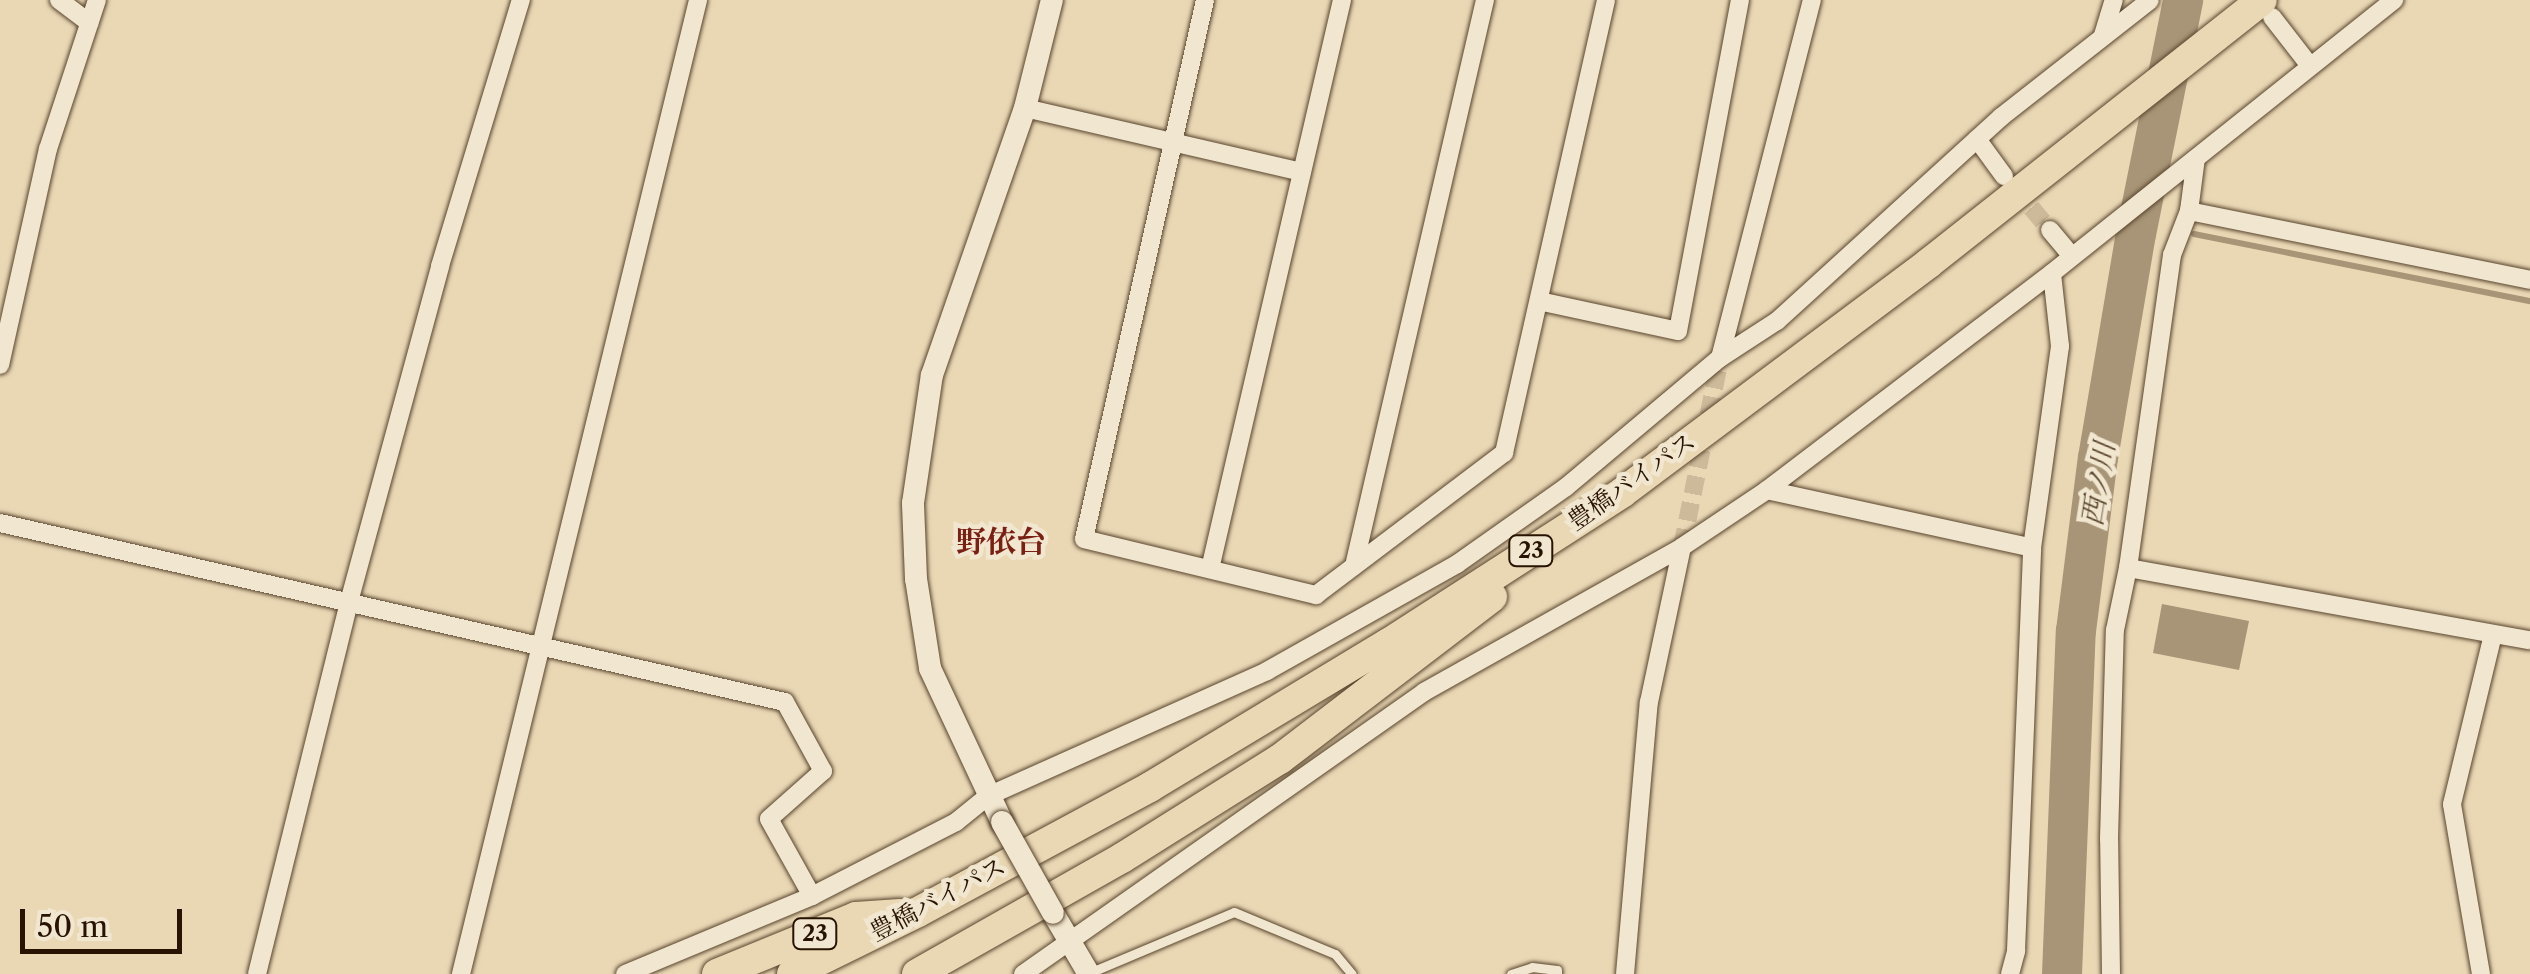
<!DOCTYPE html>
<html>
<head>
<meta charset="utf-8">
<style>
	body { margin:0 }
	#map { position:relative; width:2530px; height:974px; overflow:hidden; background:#ead8b5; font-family:"Libre Caslon Text","Noto Serif JP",serif }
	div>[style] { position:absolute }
	.water>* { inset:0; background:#a89577 }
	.stream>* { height:6px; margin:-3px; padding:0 3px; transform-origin:3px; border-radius:3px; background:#a89577 }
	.river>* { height:40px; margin:-20px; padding:0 20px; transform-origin:20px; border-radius:20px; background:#a89577 }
	.minor-tunnel>* { height:18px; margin-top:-9px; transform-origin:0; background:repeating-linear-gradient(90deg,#cdba9a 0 18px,transparent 0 27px) }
	.roads { filter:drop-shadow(0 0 2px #58442d) drop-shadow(0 0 2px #58442d) }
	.service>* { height:9px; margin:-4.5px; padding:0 4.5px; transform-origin:4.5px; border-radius:4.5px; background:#f1e6cf }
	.minor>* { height:18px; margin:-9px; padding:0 9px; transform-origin:9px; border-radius:9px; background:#f1e6cf }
	.tertiary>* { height:22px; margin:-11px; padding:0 11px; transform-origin:11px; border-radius:11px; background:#f1e6cf }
	.trunk>* { height:30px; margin:-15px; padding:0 15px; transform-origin:15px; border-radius:15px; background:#ead8b5 }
	.bridges { filter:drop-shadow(0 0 2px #58442d) drop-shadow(0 0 2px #58442d) }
	.tertiary-bridge>* { height:22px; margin:-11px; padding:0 11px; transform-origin:11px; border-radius:11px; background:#f1e6cf }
	span { translate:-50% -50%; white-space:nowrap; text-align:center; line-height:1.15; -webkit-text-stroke:9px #f1e6cf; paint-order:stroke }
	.shield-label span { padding:2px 8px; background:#f1e6cf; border:2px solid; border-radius:8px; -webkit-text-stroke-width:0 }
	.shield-label { font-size:22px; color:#271300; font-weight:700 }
	.street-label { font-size:25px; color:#271300 }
	.water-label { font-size:28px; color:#5b4730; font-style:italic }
	.quarter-label { font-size:30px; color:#7a1f14; font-weight:700 }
	.scale { position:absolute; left:20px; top:909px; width:162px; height:45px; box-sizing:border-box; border:5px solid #271300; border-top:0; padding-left:12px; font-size:30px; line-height:35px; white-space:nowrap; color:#271300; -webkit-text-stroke:8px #f1e6cf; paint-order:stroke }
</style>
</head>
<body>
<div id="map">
	<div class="water">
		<div style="clip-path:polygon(2162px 604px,2249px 621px,2239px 670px,2153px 653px)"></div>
	</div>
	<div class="stream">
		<div style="left:2194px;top:234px;width:343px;rotate:11.3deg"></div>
	</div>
	<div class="river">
		<div style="left:2062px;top:974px;width:343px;rotate:-87.7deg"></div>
		<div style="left:2076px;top:631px;width:174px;rotate:-82.8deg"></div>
		<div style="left:2098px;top:458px;width:227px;rotate:-80.4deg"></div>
		<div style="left:2136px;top:234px;width:239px;rotate:-78.6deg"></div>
	</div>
	<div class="minor-tunnel">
		<div style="left:2014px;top:187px;width:56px;rotate:50.1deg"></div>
		<div style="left:1682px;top:547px;width:193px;rotate:-78.6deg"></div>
	</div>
	<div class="roads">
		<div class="service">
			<div style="left:1089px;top:973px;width:157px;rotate:-22.8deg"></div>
			<div style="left:1234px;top:912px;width:109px;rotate:22.6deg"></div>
			<div style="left:1335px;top:954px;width:26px;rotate:50deg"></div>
			<div style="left:1511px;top:974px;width:22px;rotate:-18deg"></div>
			<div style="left:1532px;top:967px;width:25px;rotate:7deg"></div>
			<div style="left:1557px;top:970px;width:4px;rotate:90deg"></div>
		</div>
		<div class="minor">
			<div style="left:59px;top:0;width:38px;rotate:37deg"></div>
			<div style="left:1205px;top:0;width:552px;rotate:102.65deg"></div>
			<div style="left:1084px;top:539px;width:239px;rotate:13.6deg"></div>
			<div style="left:1316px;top:595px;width:236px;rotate:-37.1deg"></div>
			<div style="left:1504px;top:453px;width:464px;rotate:-77.3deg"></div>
			<div style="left:2272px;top:17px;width:62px;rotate:52.2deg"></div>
			<div style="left:2103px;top:35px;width:37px;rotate:-73deg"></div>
			<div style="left:1025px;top:108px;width:284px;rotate:13deg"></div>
			<div style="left:1977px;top:139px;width:46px;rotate:53.9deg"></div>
			<div style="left:2189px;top:211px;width:348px;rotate:11.4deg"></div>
			<div style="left:2050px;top:230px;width:34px;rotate:50deg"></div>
			<div style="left:1539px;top:301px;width:142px;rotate:12.2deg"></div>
			<div style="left:1678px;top:331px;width:337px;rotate:-79.4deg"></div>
			<div style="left:1720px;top:358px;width:370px;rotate:-75.6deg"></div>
			<div style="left:0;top:365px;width:221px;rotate:-77.5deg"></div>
			<div style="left:48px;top:149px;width:157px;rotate:-71.8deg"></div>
			<div style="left:1767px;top:490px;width:271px;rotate:12.3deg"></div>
			<div style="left:0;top:523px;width:805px;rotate:12.85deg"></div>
			<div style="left:785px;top:702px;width:79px;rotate:61.2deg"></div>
			<div style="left:823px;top:771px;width:72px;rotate:138.4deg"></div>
			<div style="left:769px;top:819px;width:88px;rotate:60.8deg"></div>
			<div style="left:1354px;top:566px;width:581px;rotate:-76.97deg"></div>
			<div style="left:2128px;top:568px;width:408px;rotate:10.2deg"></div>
			<div style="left:1210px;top:569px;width:584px;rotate:-76.94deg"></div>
			<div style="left:257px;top:974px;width:383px;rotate:-76.1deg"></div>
			<div style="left:349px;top:602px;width:348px;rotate:-74.8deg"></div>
			<div style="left:440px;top:266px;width:278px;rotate:-73.1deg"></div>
			<div style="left:461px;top:974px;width:1002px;rotate:-76.32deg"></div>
			<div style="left:625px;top:974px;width:203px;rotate:-22.6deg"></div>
			<div style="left:812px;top:896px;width:162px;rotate:-27.2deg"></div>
			<div style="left:956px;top:822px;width:41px;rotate:-39.1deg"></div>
			<div style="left:988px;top:796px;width:306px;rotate:-24.1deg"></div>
			<div style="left:1267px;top:671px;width:218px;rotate:-29.4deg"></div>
			<div style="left:1457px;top:564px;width:133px;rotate:-35.2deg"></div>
			<div style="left:1566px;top:487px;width:201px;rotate:-40deg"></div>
			<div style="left:1720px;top:358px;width:68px;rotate:-33deg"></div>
			<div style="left:1777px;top:321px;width:303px;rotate:-42.3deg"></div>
			<div style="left:2001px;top:117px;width:189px;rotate:-38.1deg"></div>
			<div style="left:1023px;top:974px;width:490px;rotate:-35.1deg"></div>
			<div style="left:1424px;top:692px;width:296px;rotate:-29.3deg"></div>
			<div style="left:1682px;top:547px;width:102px;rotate:-33.8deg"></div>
			<div style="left:1767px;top:490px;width:358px;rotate:-37.3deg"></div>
			<div style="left:2052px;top:273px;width:438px;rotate:-38.6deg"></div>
			<div style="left:1625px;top:974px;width:273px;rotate:-85deg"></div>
			<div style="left:1649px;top:702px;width:158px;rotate:-78deg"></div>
			<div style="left:2010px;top:974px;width:24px;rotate:-75deg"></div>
			<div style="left:2016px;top:951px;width:403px;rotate:-87.7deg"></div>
			<div style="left:2032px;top:548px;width:204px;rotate:-82.1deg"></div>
			<div style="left:2060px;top:346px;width:73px;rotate:-96.3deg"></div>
			<div style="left:2111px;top:974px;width:135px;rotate:-90.8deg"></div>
			<div style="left:2109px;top:839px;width:209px;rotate:-88.4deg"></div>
			<div style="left:2115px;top:630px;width:63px;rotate:-78.2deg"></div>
			<div style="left:2128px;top:568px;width:316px;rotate:-82deg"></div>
			<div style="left:2172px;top:255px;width:47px;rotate:-68.9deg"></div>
			<div style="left:2189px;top:211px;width:53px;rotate:-82.5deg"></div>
			<div style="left:2481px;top:974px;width:172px;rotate:-99.7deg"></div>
			<div style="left:2452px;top:804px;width:175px;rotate:-76.4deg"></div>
		</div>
		<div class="tertiary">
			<div style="left:1002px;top:822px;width:170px;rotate:-115.1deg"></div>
			<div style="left:930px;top:668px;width:90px;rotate:-98.9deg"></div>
			<div style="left:916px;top:579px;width:76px;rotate:-92.3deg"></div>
			<div style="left:913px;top:503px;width:129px;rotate:-81.6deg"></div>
			<div style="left:932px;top:375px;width:283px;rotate:-70.8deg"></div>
			<div style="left:1025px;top:108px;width:111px;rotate:-76deg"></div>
			<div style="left:1053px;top:913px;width:71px;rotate:59.5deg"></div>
		</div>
		<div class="trunk">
			<div style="left:717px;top:974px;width:150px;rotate:-22.3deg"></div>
			<div style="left:856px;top:917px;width:44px;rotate:-3.9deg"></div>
			<div style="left:792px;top:974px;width:140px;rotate:-26.2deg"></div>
			<div style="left:918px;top:912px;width:264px;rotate:-28.3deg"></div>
			<div style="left:1150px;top:787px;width:279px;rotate:-31.1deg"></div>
			<div style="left:1389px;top:643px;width:278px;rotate:-32.8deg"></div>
			<div style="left:1623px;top:492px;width:382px;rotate:-36.8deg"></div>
			<div style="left:1929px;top:263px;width:424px;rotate:-38.3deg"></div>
			<div style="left:917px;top:974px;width:236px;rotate:-29.5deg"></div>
			<div style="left:1122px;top:858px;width:186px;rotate:-32.1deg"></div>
			<div style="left:1280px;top:759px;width:267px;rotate:-37.4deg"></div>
		</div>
	</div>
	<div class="bridges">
		<div class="tertiary-bridge">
			<div style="left:1002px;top:822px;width:104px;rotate:60.7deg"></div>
		</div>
	</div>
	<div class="shield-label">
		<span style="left:1531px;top:551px">23</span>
		<span style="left:815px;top:934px">23</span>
	</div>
	<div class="street-label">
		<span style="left:1632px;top:482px;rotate:-35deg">豊橋バイパス</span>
		<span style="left:938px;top:900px;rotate:-28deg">豊橋バイパス</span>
	</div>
	<div class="water-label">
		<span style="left:2098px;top:484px;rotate:-81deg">西ノ川</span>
	</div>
	<div class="quarter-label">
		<span style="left:1001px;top:542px">野依台</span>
	</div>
	<div class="scale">50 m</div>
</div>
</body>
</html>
